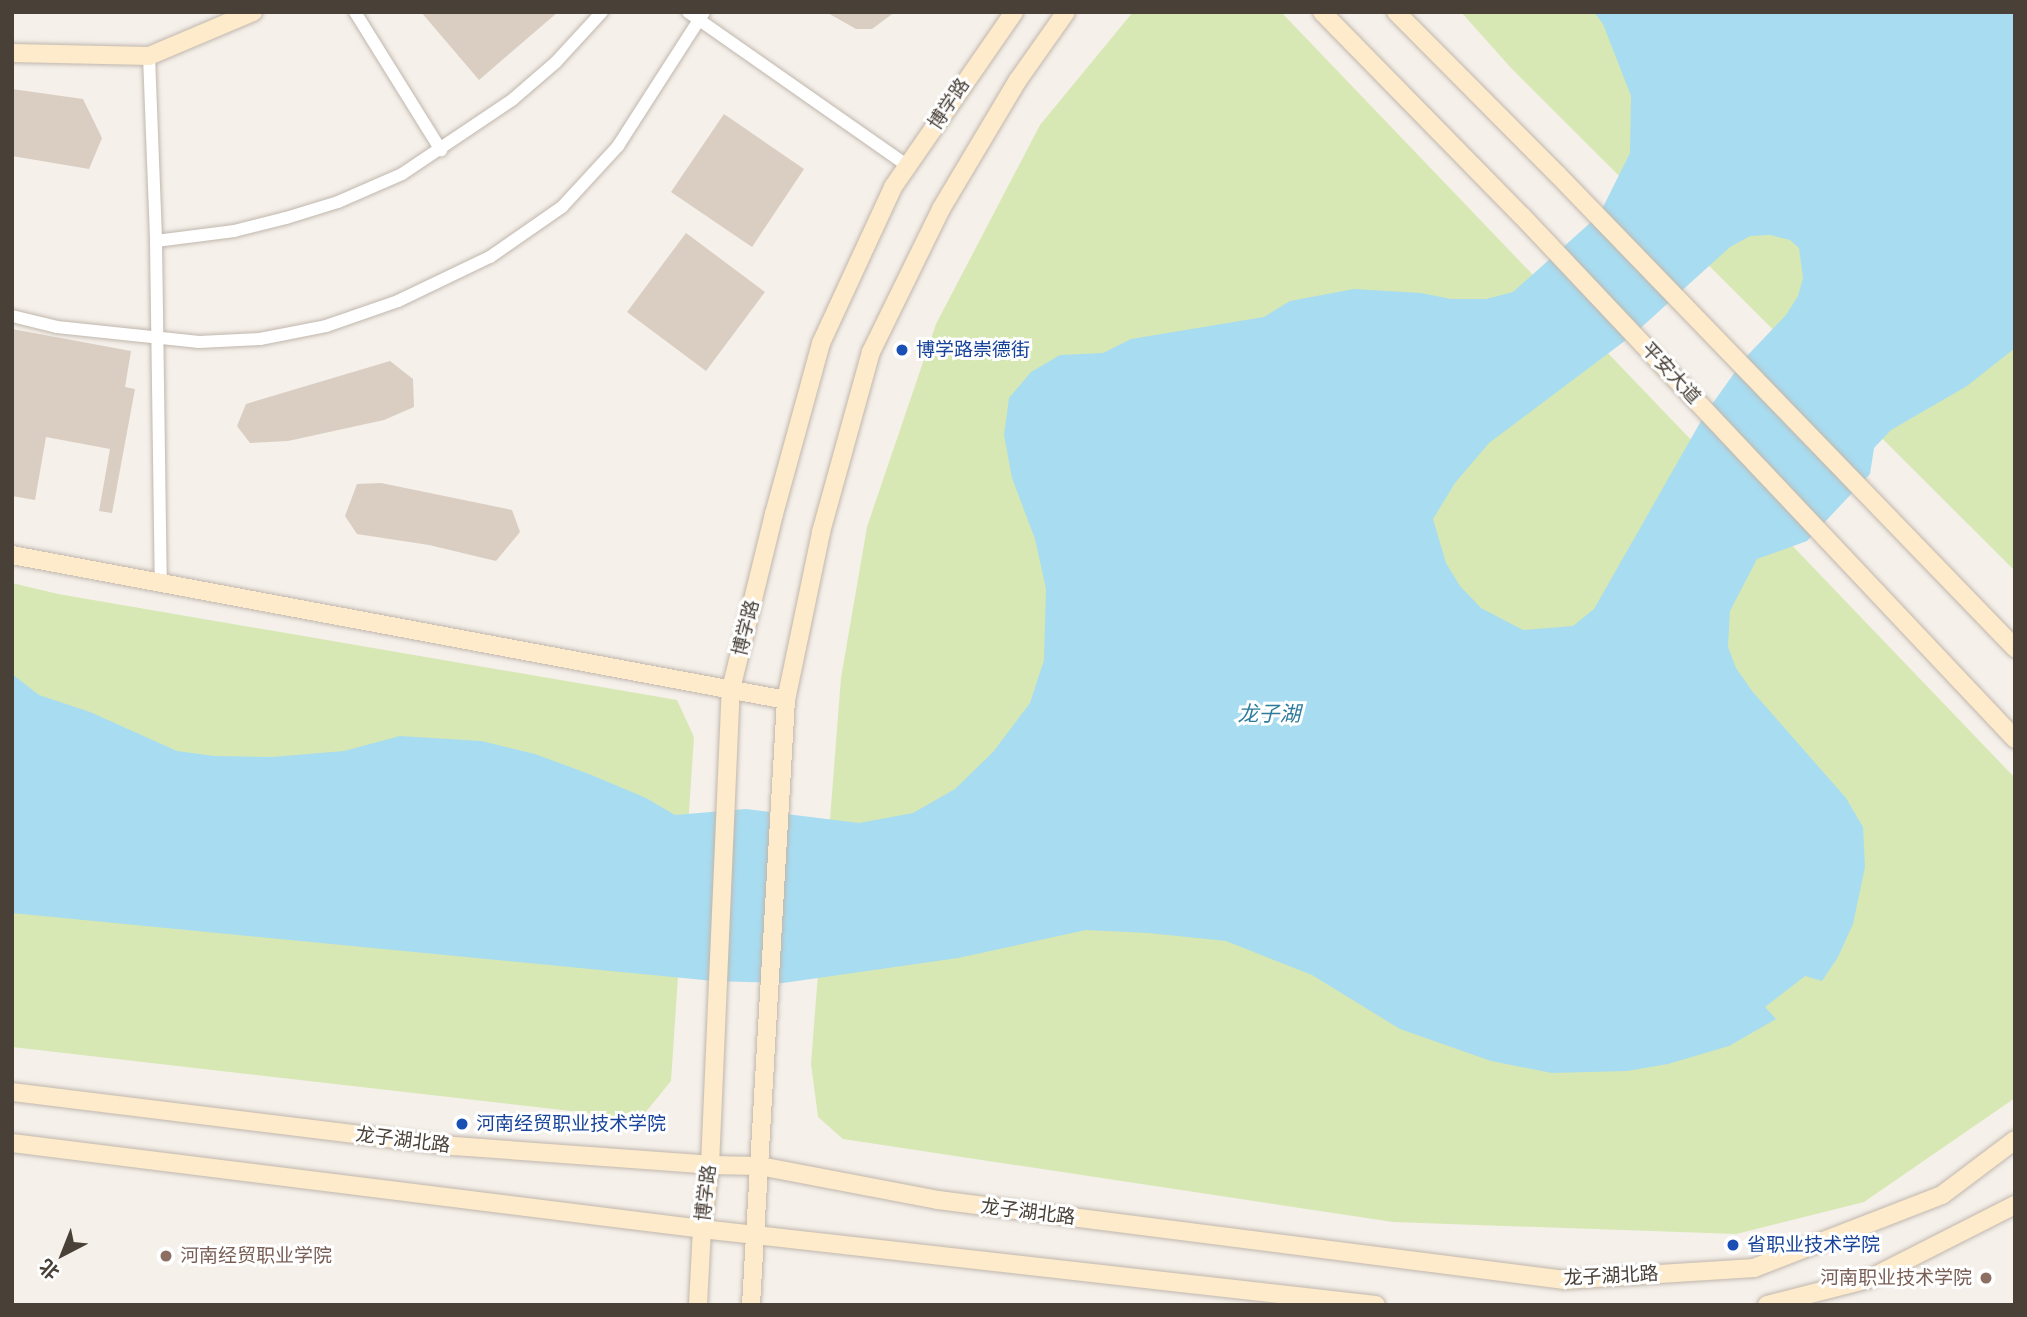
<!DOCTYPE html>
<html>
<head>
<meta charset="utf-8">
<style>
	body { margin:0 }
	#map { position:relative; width:2027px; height:1317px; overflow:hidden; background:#f5f0ea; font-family:Raleway,"Noto Sans SC",sans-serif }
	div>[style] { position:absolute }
	.green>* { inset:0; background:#d7e8b4 }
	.water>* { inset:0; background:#a8dcf0 }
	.building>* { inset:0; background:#dacec2 }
	.roads { filter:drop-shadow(0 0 2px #c0b7ad) drop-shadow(0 0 2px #c0b7ad) }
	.street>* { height:12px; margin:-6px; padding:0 6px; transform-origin:6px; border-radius:6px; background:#fff }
	.secondary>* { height:18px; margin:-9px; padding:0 9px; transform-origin:9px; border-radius:9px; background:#feebcb }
	.dots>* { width:19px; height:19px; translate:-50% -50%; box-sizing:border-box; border:4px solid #fff; border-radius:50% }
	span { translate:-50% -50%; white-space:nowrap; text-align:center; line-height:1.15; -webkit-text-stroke:6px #fff; paint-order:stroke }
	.street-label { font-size:19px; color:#494038 }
	.transit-label { font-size:19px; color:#164399 }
	.left { translate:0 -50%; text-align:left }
	.education-label { font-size:19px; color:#785e54 }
	.right { translate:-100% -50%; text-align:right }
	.water-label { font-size:21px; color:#2c7b9c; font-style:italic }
	.frame { position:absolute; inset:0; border:14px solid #494038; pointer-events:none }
	.north { position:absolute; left:28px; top:1219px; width:70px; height:70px; -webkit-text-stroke:5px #fff; paint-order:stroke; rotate:222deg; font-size:19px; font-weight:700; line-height:28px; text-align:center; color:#494038 }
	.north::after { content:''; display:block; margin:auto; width:24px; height:32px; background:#494038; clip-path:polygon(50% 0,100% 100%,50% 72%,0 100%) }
</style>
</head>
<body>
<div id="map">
	<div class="green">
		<div style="clip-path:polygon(1133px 12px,1281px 12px,2015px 778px,2015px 1098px,1864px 1202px,1736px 1234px,1393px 1222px,843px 1139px,818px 1117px,811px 1064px,841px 678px,867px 527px,936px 324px,1040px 125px)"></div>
		<div style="clip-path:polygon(1461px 12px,2015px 12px,2015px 571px,1512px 69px)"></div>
		<div style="clip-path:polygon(12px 583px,58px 594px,677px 700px,694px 737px,671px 1081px,640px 1119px,12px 1047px)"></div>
	</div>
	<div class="water">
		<div style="clip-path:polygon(evenodd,1594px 12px,2015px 12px,2015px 348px,1967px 386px,1891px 430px,1874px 448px,1870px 474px,1807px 541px,1757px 559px,1730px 611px,1728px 647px,1736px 668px,1752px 691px,1846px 798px,1863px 827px,1865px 867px,1853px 924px,1838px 957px,1822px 981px,1805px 976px,1765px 1007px,1776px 1019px,1729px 1046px,1668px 1064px,1627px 1071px,1552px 1073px,1491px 1061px,1400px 1029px,1312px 975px,1226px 941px,1148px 933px,1086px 930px,958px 958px,783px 983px,714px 981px,12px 913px,12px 674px,39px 695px,90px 712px,177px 751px,214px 756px,272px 757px,344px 751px,400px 736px,481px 741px,535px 754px,589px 774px,646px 798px,675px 815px,746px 809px,859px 823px,913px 813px,955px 789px,993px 752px,1030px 703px,1044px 660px,1046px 589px,1035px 539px,1012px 478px,1004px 435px,1009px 398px,1031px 372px,1060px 355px,1103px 353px,1131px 339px,1264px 317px,1290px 301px,1354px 289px,1421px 293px,1451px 299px,1486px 299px,1513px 292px,1599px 215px,1630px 153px,1631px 96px,1603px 24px,1594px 12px,1770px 235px,1790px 240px,1799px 248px,1803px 278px,1798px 296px,1786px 315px,1745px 358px,1705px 414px,1594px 609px,1573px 626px,1523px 630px,1481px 608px,1460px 586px,1446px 563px,1433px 519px,1455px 483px,1489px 443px,1634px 334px,1730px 247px,1750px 236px,1770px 235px)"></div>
	</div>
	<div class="building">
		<div style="clip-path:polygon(421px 12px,558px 12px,479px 80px)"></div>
		<div style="clip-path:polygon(826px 12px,895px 12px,872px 29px,856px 29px)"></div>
		<div style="clip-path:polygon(12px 89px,83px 99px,102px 138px,89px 169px,12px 156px)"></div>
		<div style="clip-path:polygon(724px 114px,804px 169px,752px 247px,671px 192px)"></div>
		<div style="clip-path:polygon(686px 233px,765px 292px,706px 371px,627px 312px)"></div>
		<div style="clip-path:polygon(12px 329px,131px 351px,125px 387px,135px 389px,112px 513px,99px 511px,110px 449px,46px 437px,35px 500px,12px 496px)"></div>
		<div style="clip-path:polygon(390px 361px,413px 379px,414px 407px,384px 420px,288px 441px,250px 443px,237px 426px,246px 404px)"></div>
		<div style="clip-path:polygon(381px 483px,512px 510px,520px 532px,496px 561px,429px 545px,357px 534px,345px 516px,357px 484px)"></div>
	</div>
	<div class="roads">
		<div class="street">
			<div style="left:355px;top:12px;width:163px;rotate:58.1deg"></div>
			<div style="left:688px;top:12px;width:269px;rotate:35deg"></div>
			<div style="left:149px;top:56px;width:185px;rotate:87.8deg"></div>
			<div style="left:156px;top:241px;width:344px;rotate:89.2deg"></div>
			<div style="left:156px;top:241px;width:79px;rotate:-7.3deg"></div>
			<div style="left:234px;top:231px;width:54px;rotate:-14deg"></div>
			<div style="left:286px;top:218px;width:54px;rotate:-17.1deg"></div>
			<div style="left:338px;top:202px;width:70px;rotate:-23.6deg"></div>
			<div style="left:402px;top:174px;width:133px;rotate:-33.9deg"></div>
			<div style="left:512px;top:100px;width:58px;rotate:-40.8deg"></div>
			<div style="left:556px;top:62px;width:68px;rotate:-47.4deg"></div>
			<div style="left:12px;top:316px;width:46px;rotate:13.7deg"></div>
			<div style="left:57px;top:327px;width:143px;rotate:6deg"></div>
			<div style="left:199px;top:342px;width:61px;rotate:-2.8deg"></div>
			<div style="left:260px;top:339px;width:67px;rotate:-11.1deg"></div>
			<div style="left:326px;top:326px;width:76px;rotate:-19.1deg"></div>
			<div style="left:398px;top:301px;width:102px;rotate:-25.6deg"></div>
			<div style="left:490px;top:257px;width:88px;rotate:-34.8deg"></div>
			<div style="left:562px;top:207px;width:83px;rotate:-47.4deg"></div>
			<div style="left:618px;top:146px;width:159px;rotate:-57.3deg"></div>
		</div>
		<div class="secondary">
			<div style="left:1322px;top:12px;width:286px;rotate:45.6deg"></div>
			<div style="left:1522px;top:216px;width:719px;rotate:46.69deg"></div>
			<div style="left:1396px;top:12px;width:230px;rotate:45.2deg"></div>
			<div style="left:1558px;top:175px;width:658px;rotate:45.99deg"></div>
			<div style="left:12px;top:53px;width:137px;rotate:1.3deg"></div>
			<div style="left:149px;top:56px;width:113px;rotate:-22.9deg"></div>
			<div style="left:12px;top:555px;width:787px;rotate:10.61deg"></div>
			<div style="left:12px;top:1092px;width:445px;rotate:7deg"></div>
			<div style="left:454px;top:1146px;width:257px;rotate:4.2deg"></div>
			<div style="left:710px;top:1165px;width:50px;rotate:1.1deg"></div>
			<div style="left:760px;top:1166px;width:181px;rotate:10.8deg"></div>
			<div style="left:938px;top:1200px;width:632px;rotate:7.27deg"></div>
			<div style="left:1565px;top:1280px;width:189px;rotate:-3.6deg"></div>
			<div style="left:1754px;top:1268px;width:202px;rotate:-21.2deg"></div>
			<div style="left:1942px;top:1195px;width:91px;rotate:-37deg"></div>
			<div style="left:12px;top:1143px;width:695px;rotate:7.1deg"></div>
			<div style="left:702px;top:1229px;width:678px;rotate:6.43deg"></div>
			<div style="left:698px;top:1305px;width:76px;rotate:-87deg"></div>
			<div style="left:702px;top:1229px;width:64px;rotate:-82.9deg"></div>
			<div style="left:710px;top:1165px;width:476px;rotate:-87.5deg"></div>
			<div style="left:731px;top:689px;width:180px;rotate:-76.2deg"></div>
			<div style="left:774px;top:514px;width:177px;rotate:-74.6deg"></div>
			<div style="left:821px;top:343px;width:172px;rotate:-65.2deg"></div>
			<div style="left:893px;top:187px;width:213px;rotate:-55.3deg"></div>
			<div style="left:751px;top:1305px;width:606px;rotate:-86.69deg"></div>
			<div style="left:786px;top:700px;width:172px;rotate:-78.2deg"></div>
			<div style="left:821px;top:532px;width:187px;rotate:-74.5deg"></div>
			<div style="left:871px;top:352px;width:159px;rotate:-63.9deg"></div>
			<div style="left:941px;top:209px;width:150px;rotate:-59.2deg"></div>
			<div style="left:1018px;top:80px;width:83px;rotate:-54.8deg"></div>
			<div style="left:1767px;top:1305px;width:105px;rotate:-14.3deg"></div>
			<div style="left:1869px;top:1279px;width:164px;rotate:-26.9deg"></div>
		</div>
	</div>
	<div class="dots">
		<div style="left:902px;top:350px;background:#1a4fb4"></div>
		<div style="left:462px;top:1124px;background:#1a4fb4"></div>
		<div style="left:1733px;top:1245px;background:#1a4fb4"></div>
		<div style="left:166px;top:1256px;background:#8d6e63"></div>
		<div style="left:1986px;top:1278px;background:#8d6e63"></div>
	</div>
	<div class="street-label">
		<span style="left:949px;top:104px;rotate:-56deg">博学路</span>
		<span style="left:1671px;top:373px;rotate:47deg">平安大道</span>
		<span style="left:746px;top:628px;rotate:-76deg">博学路</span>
		<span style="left:403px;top:1140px;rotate:7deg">龙子湖北路</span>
		<span style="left:706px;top:1193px;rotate:-83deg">博学路</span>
		<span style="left:1028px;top:1212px;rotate:7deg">龙子湖北路</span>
		<span style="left:1611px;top:1276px;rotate:-3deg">龙子湖北路</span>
	</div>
	<div class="transit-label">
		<span class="left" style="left:916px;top:350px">博学路崇德街</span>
		<span class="left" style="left:476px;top:1124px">河南经贸职业技术学院</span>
		<span class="left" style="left:1747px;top:1245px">省职业技术学院</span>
	</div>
	<div class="education-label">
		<span class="left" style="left:180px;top:1256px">河南经贸职业学院</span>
		<span class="right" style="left:1972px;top:1278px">河南职业技术学院</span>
	</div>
	<div class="water-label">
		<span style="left:1269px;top:714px">龙子湖</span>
	</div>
	<div class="frame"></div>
	<div class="north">北</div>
</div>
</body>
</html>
